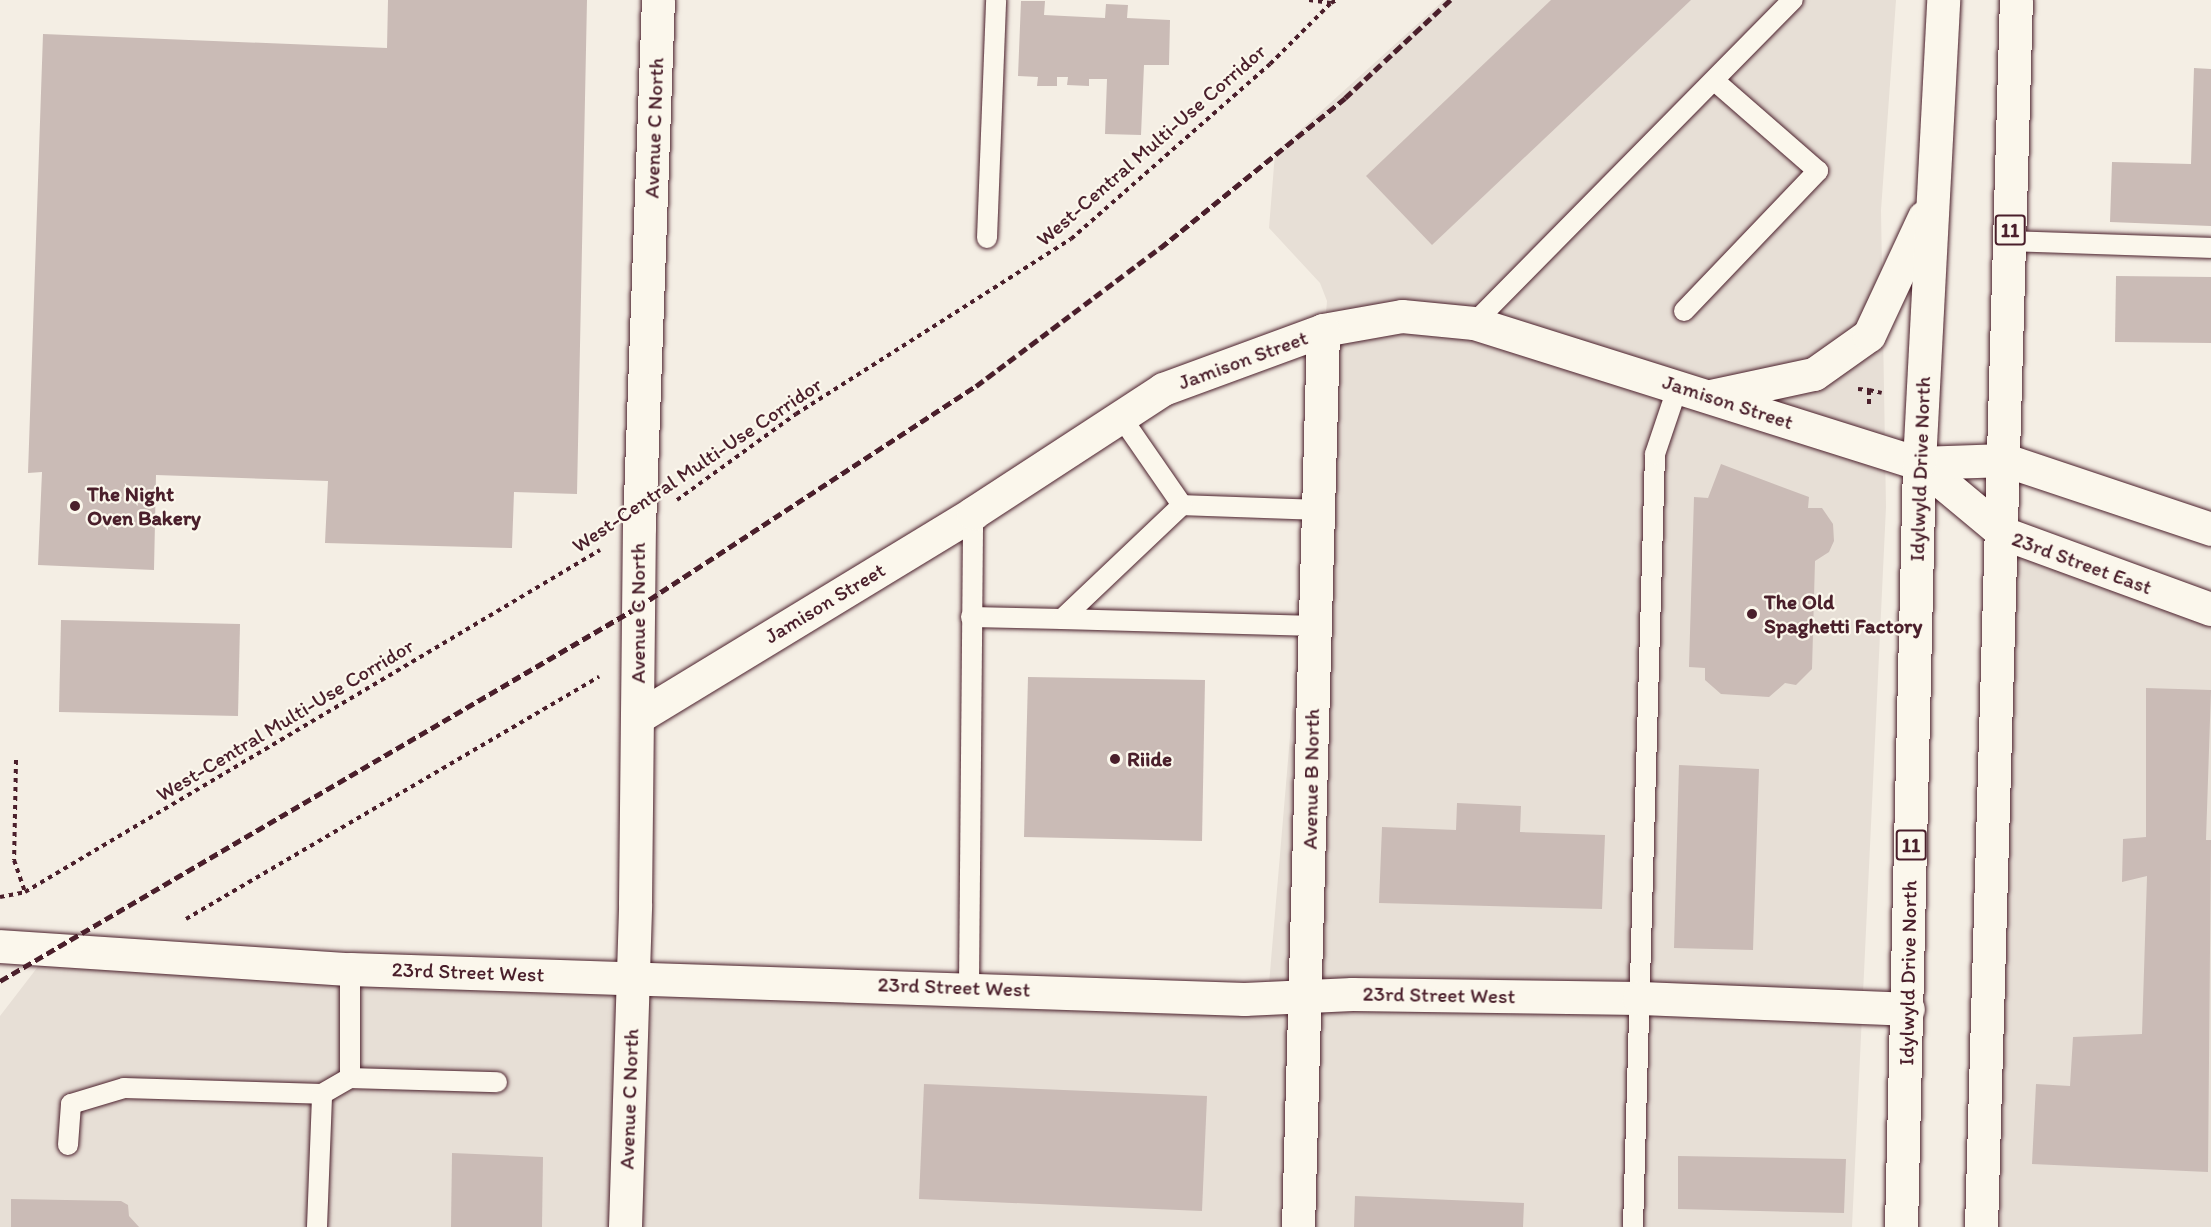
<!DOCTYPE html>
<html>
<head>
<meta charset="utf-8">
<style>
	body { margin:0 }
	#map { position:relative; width:2211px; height:1227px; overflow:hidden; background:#f4eee4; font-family:Itim,sans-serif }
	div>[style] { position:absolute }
	.built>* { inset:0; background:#e7dfd6 }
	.building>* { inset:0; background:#cabbb6 }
	.path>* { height:4px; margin-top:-2px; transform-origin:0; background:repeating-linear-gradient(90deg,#4a1f2b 0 4.5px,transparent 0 9px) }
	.roads { filter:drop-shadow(0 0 2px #4a1f2b) drop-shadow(0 0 2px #4a1f2b) }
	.lane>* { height:20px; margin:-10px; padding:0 10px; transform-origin:10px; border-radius:10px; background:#fbf7ec }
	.street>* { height:33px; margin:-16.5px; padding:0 16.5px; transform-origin:16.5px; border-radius:16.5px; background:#fbf7ec }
	.secondary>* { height:33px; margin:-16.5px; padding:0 16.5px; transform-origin:16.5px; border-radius:16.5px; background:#fbf7ec }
	.primary>* { height:33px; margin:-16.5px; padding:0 16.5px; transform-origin:16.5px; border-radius:16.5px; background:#fbf7ec }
	.rail>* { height:4.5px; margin-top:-2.25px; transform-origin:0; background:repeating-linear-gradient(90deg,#4a1f2b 0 9px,transparent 0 13.5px) }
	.dots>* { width:16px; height:16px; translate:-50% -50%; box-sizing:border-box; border:3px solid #fbf7ec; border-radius:50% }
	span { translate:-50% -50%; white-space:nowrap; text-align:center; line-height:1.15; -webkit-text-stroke:4.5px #fbf7ec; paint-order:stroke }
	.shield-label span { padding:2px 4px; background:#fbf7ec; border:2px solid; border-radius:4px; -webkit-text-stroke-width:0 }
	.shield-label { font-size:20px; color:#4a1f2b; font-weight:700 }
	.street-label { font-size:21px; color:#4a1f2b }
	.poi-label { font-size:21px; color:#4a1f2b; font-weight:700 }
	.left { translate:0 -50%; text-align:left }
</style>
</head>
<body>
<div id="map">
	<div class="built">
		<div style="clip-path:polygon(1444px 0,1896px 0,1881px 210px,1886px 507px,1852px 1227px,0 1227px,0 1016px,50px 951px,1269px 984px,1327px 301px,1320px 283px,1269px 228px,1275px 153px)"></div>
		<div style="clip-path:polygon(2003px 533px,2211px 609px,2211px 1227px,2001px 1227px)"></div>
	</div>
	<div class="building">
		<div style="clip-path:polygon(388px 0,587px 0,577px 494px,514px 492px,512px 548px,325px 543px,328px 481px,156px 475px,154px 570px,38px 565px,42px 472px,28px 473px,43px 34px,387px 48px)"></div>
		<div style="clip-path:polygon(1551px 0,1691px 0,1432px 245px,1366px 176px)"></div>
		<div style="clip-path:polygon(1021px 1px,1045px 1px,1044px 15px,1105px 18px,1106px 4px,1128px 5px,1127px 18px,1170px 20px,1169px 65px,1144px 65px,1141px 135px,1105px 134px,1107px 79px,1089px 79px,1089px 86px,1067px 85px,1068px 77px,1057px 77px,1057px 86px,1037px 86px,1038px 77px,1018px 76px)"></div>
		<div style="clip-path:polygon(2194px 68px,2211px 69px,2211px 226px,2110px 222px,2112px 162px,2191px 164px)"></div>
		<div style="clip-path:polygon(2116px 276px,2211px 277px,2211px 343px,2115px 342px)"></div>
		<div style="clip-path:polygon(1721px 464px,1809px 497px,1808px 508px,1822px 508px,1833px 524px,1834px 541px,1829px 552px,1815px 561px,1812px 669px,1796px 685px,1785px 683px,1769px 697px,1721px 694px,1705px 680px,1705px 668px,1689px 667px,1694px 497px,1708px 498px)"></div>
		<div style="clip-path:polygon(61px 620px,240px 624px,238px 716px,59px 712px)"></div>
		<div style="clip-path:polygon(1028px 677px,1205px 680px,1202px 841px,1024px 837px)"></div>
		<div style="clip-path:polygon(2146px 688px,2211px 690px,2206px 840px,2211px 840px,2208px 1172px,2032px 1164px,2036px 1084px,2070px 1086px,2073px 1037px,2142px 1034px,2147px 876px,2122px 882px,2123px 839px,2146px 837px)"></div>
		<div style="clip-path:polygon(1679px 765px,1759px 769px,1753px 950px,1674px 948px)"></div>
		<div style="clip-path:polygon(1457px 803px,1521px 806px,1520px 832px,1605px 835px,1602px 909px,1379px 903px,1382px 827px,1456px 830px)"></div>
		<div style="clip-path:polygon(924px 1084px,1207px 1096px,1202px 1211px,919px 1199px)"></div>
		<div style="clip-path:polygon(452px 1153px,543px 1157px,542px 1227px,451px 1227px)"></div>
		<div style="clip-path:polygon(1678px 1156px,1846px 1159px,1844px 1213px,1678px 1209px)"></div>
		<div style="clip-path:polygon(1355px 1196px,1524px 1203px,1523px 1227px,1354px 1227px)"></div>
		<div style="clip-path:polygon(11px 1199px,121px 1201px,128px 1205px,129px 1216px,139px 1227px,11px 1227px)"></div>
	</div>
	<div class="path">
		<div style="left:1309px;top:0;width:22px;rotate:8deg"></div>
		<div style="left:1331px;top:3px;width:7px;rotate:-27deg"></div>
		<div style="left:1858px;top:389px;width:11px;rotate:5deg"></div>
		<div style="left:1869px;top:390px;width:17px;rotate:90deg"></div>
		<div style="left:1869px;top:390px;width:13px;rotate:13deg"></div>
		<div style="left:677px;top:500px;width:147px;rotate:-35.9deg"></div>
		<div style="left:796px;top:414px;width:326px;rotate:-32.5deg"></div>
		<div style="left:1071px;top:239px;width:265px;rotate:-41.3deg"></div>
		<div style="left:1270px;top:64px;width:86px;rotate:-45deg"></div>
		<div style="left:16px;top:760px;width:100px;rotate:91.1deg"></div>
		<div style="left:14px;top:860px;width:34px;rotate:71deg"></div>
		<div style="left:0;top:897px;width:25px;rotate:-11deg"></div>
		<div style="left:25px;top:892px;width:669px;rotate:-30.74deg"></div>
		<div style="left:186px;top:919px;width:479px;rotate:-30.4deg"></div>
	</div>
	<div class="roads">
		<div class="lane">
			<div style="left:987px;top:238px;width:238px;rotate:-87.8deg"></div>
			<div style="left:2010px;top:241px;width:201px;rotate:2deg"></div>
			<div style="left:1684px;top:311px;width:194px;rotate:-46.3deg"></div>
			<div style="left:1818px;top:171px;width:137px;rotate:-138.9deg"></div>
			<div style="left:1474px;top:323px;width:454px;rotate:-45.4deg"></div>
			<div style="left:1182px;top:505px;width:136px;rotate:2.1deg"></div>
			<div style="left:971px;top:617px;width:91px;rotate:1.3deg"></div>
			<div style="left:1062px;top:619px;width:166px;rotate:-43.5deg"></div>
			<div style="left:1182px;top:505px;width:107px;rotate:-124.7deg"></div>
			<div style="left:1062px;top:619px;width:253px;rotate:1.6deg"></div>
			<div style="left:969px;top:987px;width:474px;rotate:-89.5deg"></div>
			<div style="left:350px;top:1078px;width:147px;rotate:1.6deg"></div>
			<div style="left:68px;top:1145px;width:41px;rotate:-85.8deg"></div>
			<div style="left:71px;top:1104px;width:55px;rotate:-16.8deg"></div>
			<div style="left:124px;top:1088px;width:198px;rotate:1.7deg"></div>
			<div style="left:317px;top:1227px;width:133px;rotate:-87.8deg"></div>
			<div style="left:322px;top:1094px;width:32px;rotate:-30deg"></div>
			<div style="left:350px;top:1078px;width:109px;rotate:-90deg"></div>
			<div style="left:1633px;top:1227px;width:773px;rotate:-88.37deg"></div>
			<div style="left:1655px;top:454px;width:72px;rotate:-71.3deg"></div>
		</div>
		<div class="street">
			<div style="left:638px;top:717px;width:392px;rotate:-31.3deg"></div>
			<div style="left:973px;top:513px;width:227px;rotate:-33.1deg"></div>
			<div style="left:1163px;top:389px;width:171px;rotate:-20.2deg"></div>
			<div style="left:1323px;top:330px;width:80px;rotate:-10deg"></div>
			<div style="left:1402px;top:316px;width:72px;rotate:5.6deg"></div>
			<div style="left:1474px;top:323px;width:467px;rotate:17.5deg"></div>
			<div style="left:0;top:946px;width:351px;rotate:3.8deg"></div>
			<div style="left:350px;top:969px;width:895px;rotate:1.92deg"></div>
			<div style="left:1244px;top:999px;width:108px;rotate:-2.7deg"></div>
			<div style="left:1352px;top:994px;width:287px;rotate:0.8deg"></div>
			<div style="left:1639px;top:998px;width:269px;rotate:2.3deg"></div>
			<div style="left:625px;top:1227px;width:323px;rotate:-88.2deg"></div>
			<div style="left:635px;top:904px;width:377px;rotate:-89.4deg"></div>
			<div style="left:639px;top:527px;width:527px;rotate:-87.94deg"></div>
			<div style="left:1298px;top:1227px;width:897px;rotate:-88.4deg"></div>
		</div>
		<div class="secondary">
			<div style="left:1919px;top:463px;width:109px;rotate:39.8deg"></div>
			<div style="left:2003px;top:533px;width:221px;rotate:20.1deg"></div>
			<div style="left:1919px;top:463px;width:86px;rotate:-2deg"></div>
			<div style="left:2005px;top:460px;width:217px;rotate:18.5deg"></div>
		</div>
		<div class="primary">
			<div style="left:1711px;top:396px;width:105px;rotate:-12.1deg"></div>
			<div style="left:1814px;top:374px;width:67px;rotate:-35.3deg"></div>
			<div style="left:1869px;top:335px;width:130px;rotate:-65deg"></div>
			<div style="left:1901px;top:1227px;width:764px;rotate:-88.65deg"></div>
			<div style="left:1919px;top:463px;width:464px;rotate:-87deg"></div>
			<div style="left:1981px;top:1227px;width:1227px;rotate:-88.37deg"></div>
		</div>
	</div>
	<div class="rail">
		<div style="left:0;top:981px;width:740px;rotate:-30.38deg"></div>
		<div style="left:638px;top:607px;width:404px;rotate:-33.2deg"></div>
		<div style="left:976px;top:386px;width:230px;rotate:-36.9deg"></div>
		<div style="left:1160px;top:248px;width:238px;rotate:-39deg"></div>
		<div style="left:1345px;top:98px;width:144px;rotate:-43deg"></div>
	</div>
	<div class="dots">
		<div style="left:75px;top:506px;background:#4a1f2b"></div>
		<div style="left:1752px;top:614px;background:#4a1f2b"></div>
		<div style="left:1115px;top:759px;background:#4a1f2b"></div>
	</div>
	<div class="shield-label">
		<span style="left:2010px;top:230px">11</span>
		<span style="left:1911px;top:845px">11</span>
	</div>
	<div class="street-label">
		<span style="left:654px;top:128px;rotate:-88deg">Avenue C North</span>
		<span style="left:1151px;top:145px;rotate:-41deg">West-Central Multi-Use Corridor</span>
		<span style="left:1243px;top:360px;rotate:-20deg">Jamison Street</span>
		<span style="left:1728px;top:402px;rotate:18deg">Jamison Street</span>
		<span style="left:697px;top:465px;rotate:-34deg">West-Central Multi-Use Corridor</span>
		<span style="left:1920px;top:469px;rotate:-88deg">Idylwyld Drive North</span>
		<span style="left:2082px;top:563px;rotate:20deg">23rd Street East</span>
		<span style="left:825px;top:603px;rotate:-31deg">Jamison Street</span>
		<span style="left:638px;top:613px;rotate:-90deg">Avenue C North</span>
		<span style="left:285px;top:720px;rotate:-31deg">West-Central Multi-Use Corridor</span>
		<span style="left:1311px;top:779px;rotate:-89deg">Avenue B North</span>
		<span style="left:468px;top:972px;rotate:2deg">23rd Street West</span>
		<span style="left:1908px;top:973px;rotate:-89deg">Idylwyld Drive North</span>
		<span style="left:954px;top:987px;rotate:2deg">23rd Street West</span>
		<span style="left:1439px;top:995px;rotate:1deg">23rd Street West</span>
		<span style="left:629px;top:1099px;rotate:-88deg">Avenue C North</span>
	</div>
	<div class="poi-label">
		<span class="left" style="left:87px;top:506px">The Night<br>Oven Bakery</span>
		<span class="left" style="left:1764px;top:614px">The Old<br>Spaghetti Factory</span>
		<span class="left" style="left:1127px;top:759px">Riide</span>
	</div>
</div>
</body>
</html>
